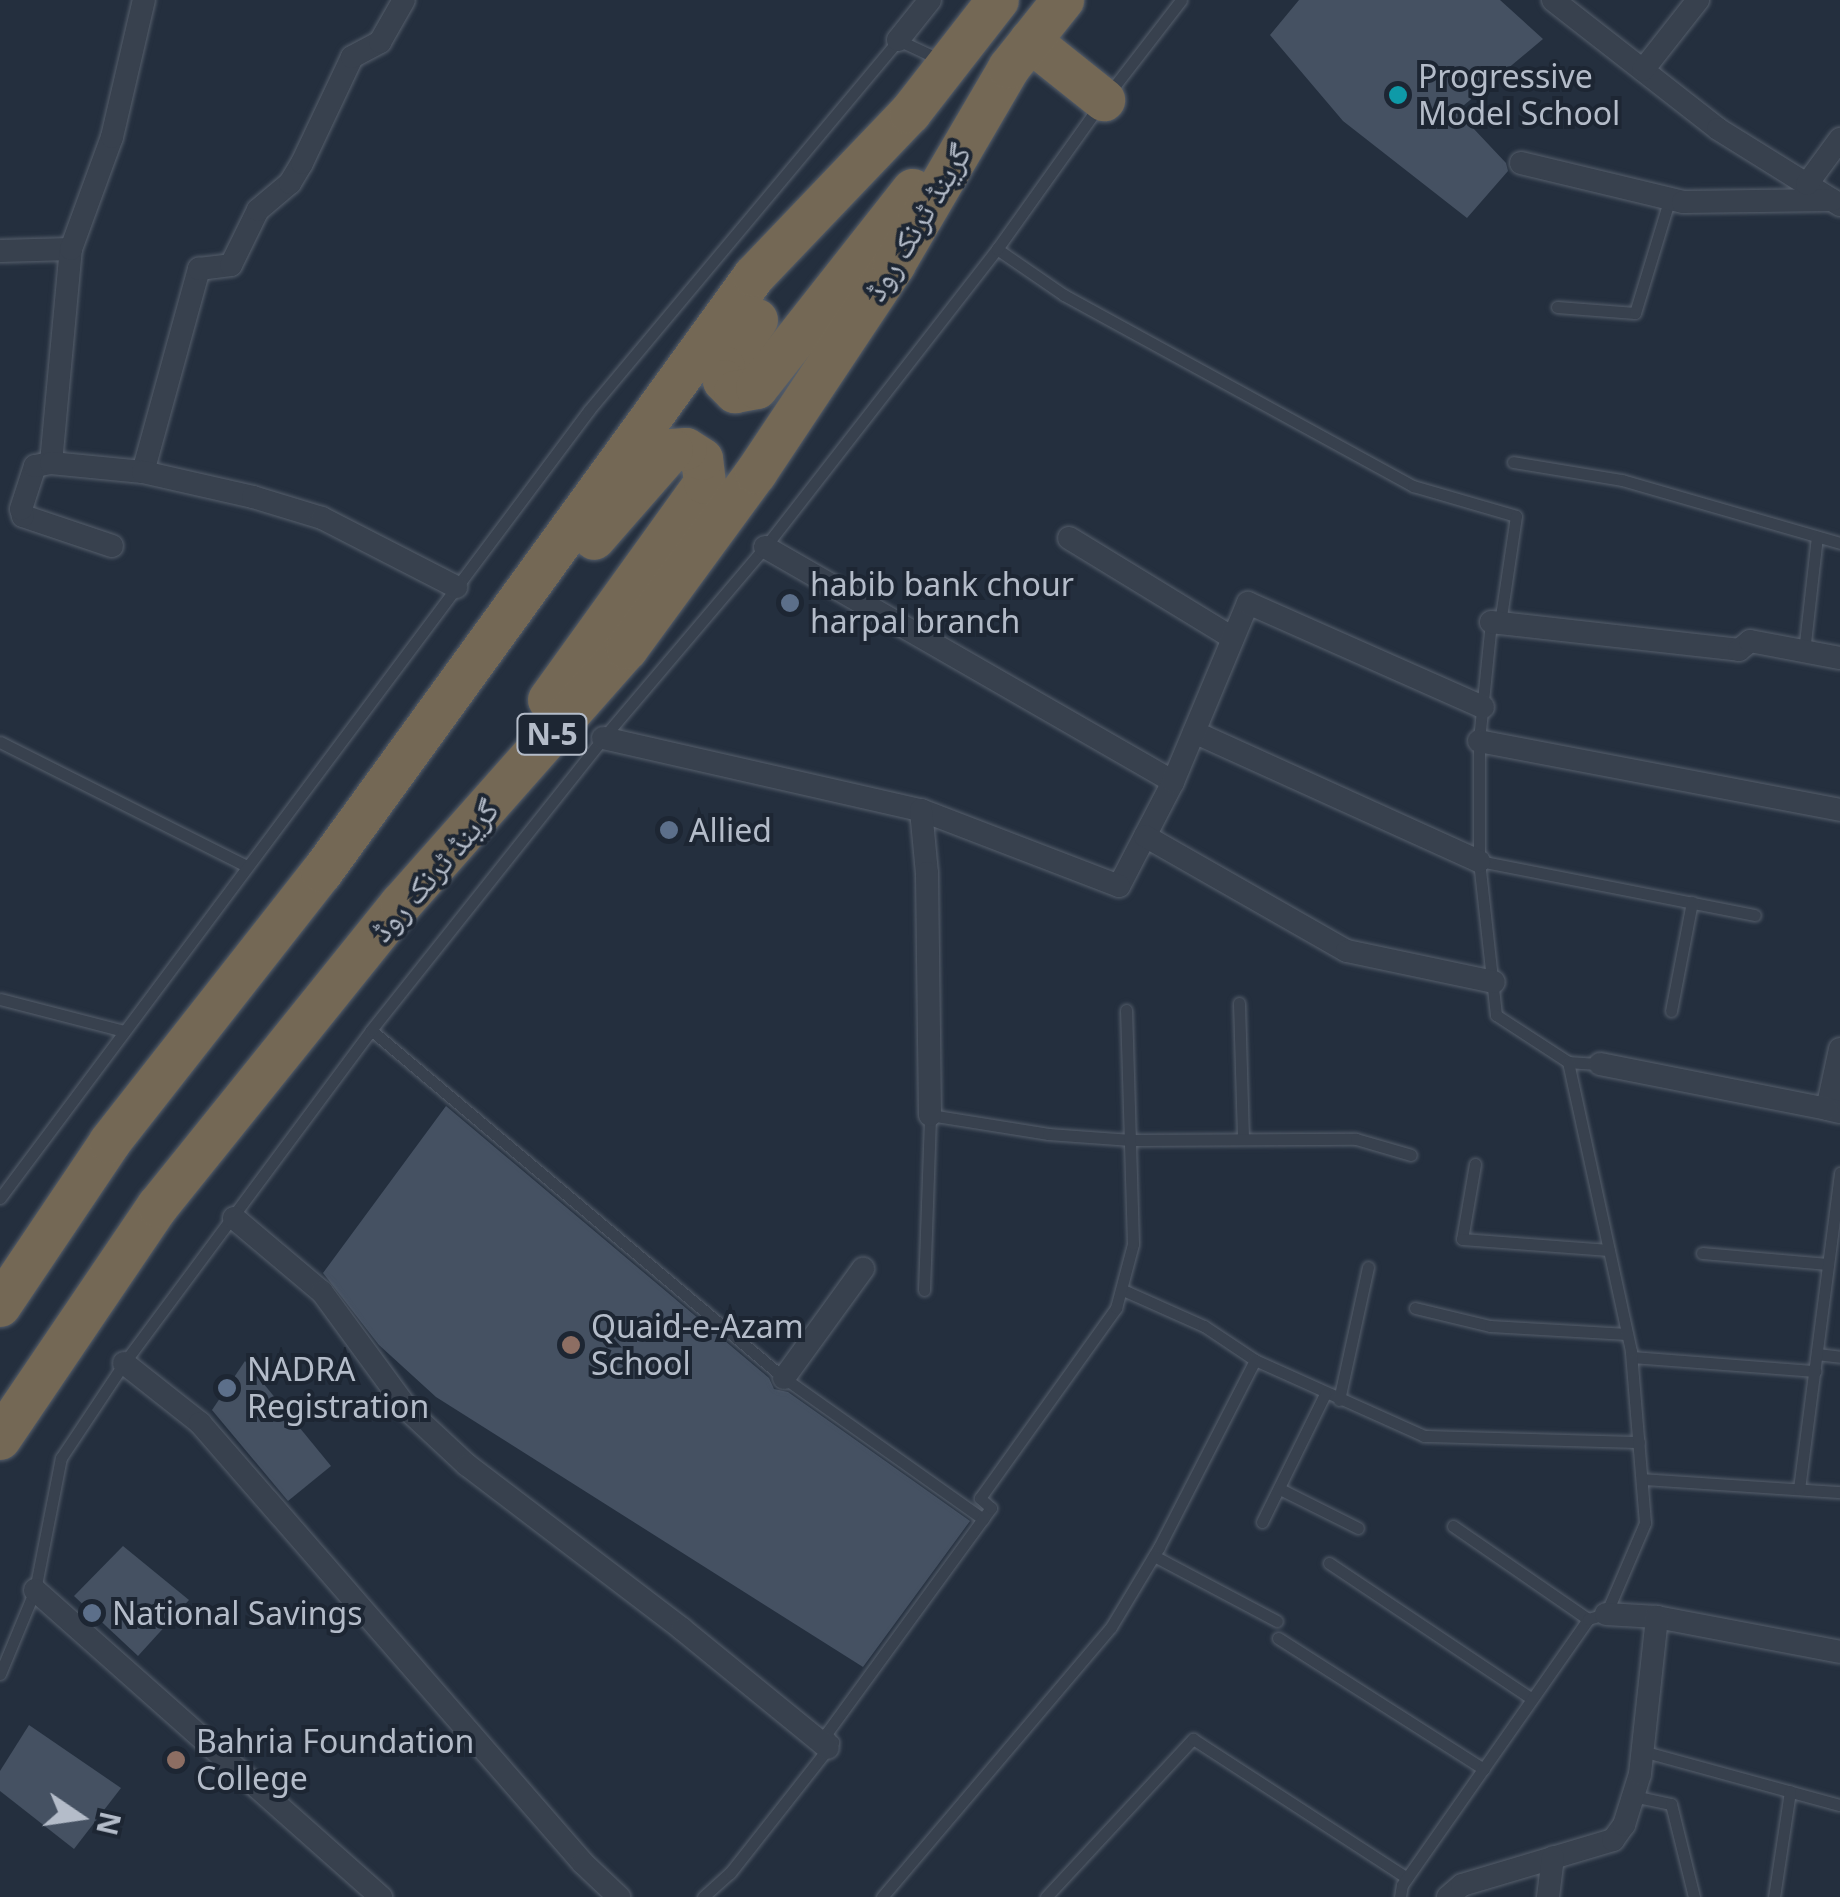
<!DOCTYPE html>
<html>
<head>
<meta charset="utf-8">
<style>
	body { margin:0 }
	#map { position:relative; width:1840px; height:1897px; overflow:hidden; background:#242f3e; font-family:"Noto Sans","Noto Naskh Arabic",sans-serif }
	div>[style] { position:absolute }
	.building>* { inset:0; background:#455162 }
	.roads { filter:drop-shadow(0 0 2px #565f6c) drop-shadow(0 0 2px #565f6c) }
	.lane>* { height:11px; margin:-5.5px; padding:0 5.5px; transform-origin:5.5px; border-radius:5.5px; background:#38414e }
	.street>* { height:22px; margin:-11px; padding:0 11px; transform-origin:11px; border-radius:11px; background:#38414e }
	.highway>* { height:42px; margin:-21px; padding:0 21px; transform-origin:21px; border-radius:21px; background:#746855 }
	.dots>* { width:28px; height:28px; translate:-50% -50%; box-sizing:border-box; border:5px solid #1d2633; border-radius:50% }
	span { translate:-50% -50%; white-space:nowrap; text-align:center; line-height:1.15; -webkit-text-stroke:8px #1d2633; paint-order:stroke }
	.shield-label span { padding:2px 8px; background:#1d2633; border:2px solid; border-radius:8px; -webkit-text-stroke-width:0 }
	.shield-label { font-size:30px; color:#b4bcc9; font-weight:700 }
	.poi-label { font-size:32px; color:#b4bcc9 }
	.left { translate:0 -50%; text-align:left }
	.street-label { font-size:32px; color:#b4bcc9 }
	.north { position:absolute; left:30px; top:1767px; width:100px; height:100px; -webkit-text-stroke:8px #1d2633; paint-order:stroke; rotate:103deg; font-size:28px; font-weight:700; line-height:40px; text-align:center; color:#b4bcc9 }
	.north::after { content:''; display:block; margin:auto; width:35px; height:45px; background:#b4bcc9; clip-path:polygon(50% 0,100% 100%,50% 72%,0 100%) }
</style>
</head>
<body>
<div id="map">
	<div class="building">
		<div style="clip-path:polygon(1299px 0,1500px 0,1543px 39px,1457px 111px,1506px 163px,1508px 171px,1467px 218px,1343px 121px,1270px 35px)"></div>
		<div style="clip-path:polygon(446px 1106px,769px 1378px,774px 1389px,788px 1392px,970px 1521px,863px 1667px,436px 1397px,379px 1345px,323px 1273px)"></div>
		<div style="clip-path:polygon(245px 1361px,331px 1466px,288px 1501px,212px 1410px)"></div>
		<div style="clip-path:polygon(123px 1546px,189px 1600px,138px 1656px,74px 1596px)"></div>
		<div style="clip-path:polygon(29px 1725px,121px 1788px,74px 1849px,0 1791px,0 1771px)"></div>
	</div>
	<div class="roads">
		<div class="lane">
			<div style="left:1110px;top:92px;width:116px;rotate:-52.3deg"></div>
			<div style="left:997px;top:249px;width:81px;rotate:34.5deg"></div>
			<div style="left:1064px;top:295px;width:398px;rotate:28.7deg"></div>
			<div style="left:1413px;top:486px;width:107px;rotate:16.2deg"></div>
			<div style="left:1516px;top:516px;width:108px;rotate:98.5deg"></div>
			<div style="left:1557px;top:307px;width:78px;rotate:4.4deg"></div>
			<div style="left:1635px;top:313px;width:120px;rotate:-73.1deg"></div>
			<div style="left:1513px;top:462px;width:110px;rotate:9.4deg"></div>
			<div style="left:1622px;top:480px;width:227px;rotate:16.1deg"></div>
			<div style="left:1491px;top:622px;width:120px;rotate:95.8deg"></div>
			<div style="left:1479px;top:741px;width:120px;rotate:90deg"></div>
			<div style="left:1479px;top:861px;width:155px;rotate:83.7deg"></div>
			<div style="left:1496px;top:1015px;width:86px;rotate:33.1deg"></div>
			<div style="left:1568px;top:1062px;width:32px;rotate:4deg"></div>
			<div style="left:1804px;top:652px;width:116px;rotate:-83.6deg"></div>
			<div style="left:0;top:742px;width:276px;rotate:26.7deg"></div>
			<div style="left:1479px;top:861px;width:281px;rotate:11.1deg"></div>
			<div style="left:0;top:999px;width:128px;rotate:14.5deg"></div>
			<div style="left:1239px;top:1003px;width:136px;rotate:88.3deg"></div>
			<div style="left:1671px;top:1011px;width:111px;rotate:-79.1deg"></div>
			<div style="left:371px;top:1030px;width:540px;rotate:40.12deg"></div>
			<div style="left:784px;top:1378px;width:244px;rotate:35.3deg"></div>
			<div style="left:1475px;top:1164px;width:76px;rotate:99.8deg"></div>
			<div style="left:1462px;top:1239px;width:147px;rotate:4.3deg"></div>
			<div style="left:0;top:1198px;width:984px;rotate:-53.22deg"></div>
			<div style="left:589px;top:410px;width:482px;rotate:-50.1deg"></div>
			<div style="left:898px;top:40px;width:45px;rotate:24.9deg"></div>
			<div style="left:1702px;top:1253px;width:126px;rotate:5deg"></div>
			<div style="left:924px;top:1290px;width:175px;rotate:-88deg"></div>
			<div style="left:930px;top:1115px;width:120px;rotate:9.1deg"></div>
			<div style="left:1048px;top:1134px;width:83px;rotate:4.1deg"></div>
			<div style="left:1131px;top:1140px;width:225px;rotate:-0.3deg"></div>
			<div style="left:1356px;top:1139px;width:57px;rotate:16.2deg"></div>
			<div style="left:1123px;top:1290px;width:89px;rotate:24deg"></div>
			<div style="left:1204px;top:1326px;width:61px;rotate:33.7deg"></div>
			<div style="left:1255px;top:1360px;width:185px;rotate:24.2deg"></div>
			<div style="left:1424px;top:1436px;width:215px;rotate:1.6deg"></div>
			<div style="left:1415px;top:1308px;width:77px;rotate:13.5deg"></div>
			<div style="left:1490px;top:1326px;width:137px;rotate:3.3deg"></div>
			<div style="left:1817px;top:1354px;width:23px;rotate:7deg"></div>
			<div style="left:1632px;top:1357px;width:184px;rotate:4.4deg"></div>
			<div style="left:1339px;top:1400px;width:136px;rotate:-77.7deg"></div>
			<div style="left:1642px;top:1479px;width:198px;rotate:3.8deg"></div>
			<div style="left:1280px;top:1489px;width:87px;rotate:26.6deg"></div>
			<div style="left:1799px;top:1489px;width:319px;rotate:-82.6deg"></div>
			<div style="left:1262px;top:1522px;width:143px;rotate:-63.8deg"></div>
			<div style="left:1453px;top:1526px;width:164px;rotate:34.6deg"></div>
			<div style="left:1154px;top:1556px;width:139px;rotate:27.9deg"></div>
			<div style="left:1329px;top:1563px;width:244px;rotate:33.8deg"></div>
			<div style="left:1278px;top:1638px;width:244px;rotate:32.5deg"></div>
			<div style="left:0;top:1674px;width:91px;rotate:-67.4deg"></div>
			<div style="left:35px;top:1590px;width:135px;rotate:-78.9deg"></div>
			<div style="left:61px;top:1458px;width:114px;rotate:-56.4deg"></div>
			<div style="left:124px;top:1363px;width:415px;rotate:-53.4deg"></div>
			<div style="left:371px;top:1030px;width:373px;rotate:-51.5deg"></div>
			<div style="left:603px;top:738px;width:250px;rotate:-49.7deg"></div>
			<div style="left:765px;top:547px;width:378px;rotate:-52.1deg"></div>
			<div style="left:997px;top:249px;width:176px;rotate:-54.5deg"></div>
			<div style="left:1642px;top:1751px;width:205px;rotate:15.3deg"></div>
			<div style="left:1633px;top:1796px;width:39px;rotate:12deg"></div>
			<div style="left:1671px;top:1804px;width:96px;rotate:76.1deg"></div>
			<div style="left:703px;top:1897px;width:36px;rotate:-42deg"></div>
			<div style="left:730px;top:1873px;width:167px;rotate:-51.8deg"></div>
			<div style="left:833px;top:1742px;width:11px;rotate:-131deg"></div>
			<div style="left:826px;top:1734px;width:280px;rotate:-53.9deg"></div>
			<div style="left:991px;top:1508px;width:15px;rotate:-138deg"></div>
			<div style="left:980px;top:1498px;width:234px;rotate:-54.4deg"></div>
			<div style="left:1116px;top:1308px;width:66px;rotate:-75.1deg"></div>
			<div style="left:1133px;top:1244px;width:234px;rotate:-91.7deg"></div>
			<div style="left:882px;top:1897px;width:354px;rotate:-49.7deg"></div>
			<div style="left:1111px;top:1627px;width:93px;rotate:-59deg"></div>
			<div style="left:1159px;top:1547px;width:210px;rotate:-62.8deg"></div>
			<div style="left:1046px;top:1897px;width:216px;rotate:-47.1deg"></div>
			<div style="left:1193px;top:1739px;width:255px;rotate:33deg"></div>
			<div style="left:1400px;top:1897px;width:12px;rotate:-81deg"></div>
			<div style="left:1402px;top:1885px;width:325px;rotate:-55deg"></div>
			<div style="left:1588px;top:1619px;width:19px;rotate:-16deg"></div>
			<div style="left:1606px;top:1614px;width:99px;rotate:-66.8deg"></div>
			<div style="left:1645px;top:1523px;width:173px;rotate:-94.7deg"></div>
			<div style="left:1631px;top:1351px;width:296px;rotate:-102.3deg"></div>
			<div style="left:1774px;top:1897px;width:107px;rotate:-81.4deg"></div>
		</div>
		<div class="street">
			<div style="left:1553px;top:0;width:209px;rotate:38deg"></div>
			<div style="left:1718px;top:129px;width:144px;rotate:31.9deg"></div>
			<div style="left:898px;top:40px;width:51px;rotate:-51.3deg"></div>
			<div style="left:1643px;top:70px;width:89px;rotate:-51.8deg"></div>
			<div style="left:1521px;top:163px;width:167px;rotate:13.5deg"></div>
			<div style="left:1683px;top:202px;width:149px;rotate:-0.8deg"></div>
			<div style="left:1807px;top:184px;width:56px;rotate:-53.7deg"></div>
			<div style="left:0;top:251px;width:71px;rotate:-1.6deg"></div>
			<div style="left:51px;top:463px;width:215px;rotate:-84.7deg"></div>
			<div style="left:71px;top:249px;width:119px;rotate:-69.9deg"></div>
			<div style="left:112px;top:137px;width:141px;rotate:-76.9deg"></div>
			<div style="left:143px;top:472px;width:211px;rotate:-74.6deg"></div>
			<div style="left:199px;top:269px;width:32px;rotate:-7deg"></div>
			<div style="left:231px;top:265px;width:61px;rotate:-63.9deg"></div>
			<div style="left:258px;top:210px;width:42px;rotate:-40.2deg"></div>
			<div style="left:290px;top:183px;width:23px;rotate:-59deg"></div>
			<div style="left:302px;top:163px;width:117px;rotate:-64.7deg"></div>
			<div style="left:352px;top:57px;width:32px;rotate:-28deg"></div>
			<div style="left:380px;top:42px;width:48px;rotate:-60.3deg"></div>
			<div style="left:1069px;top:538px;width:192px;rotate:31.4deg"></div>
			<div style="left:112px;top:546px;width:94px;rotate:-161.4deg"></div>
			<div style="left:23px;top:516px;width:7px;rotate:-106deg"></div>
			<div style="left:21px;top:509px;width:45px;rotate:-72deg"></div>
			<div style="left:35px;top:466px;width:16px;rotate:-11deg"></div>
			<div style="left:51px;top:463px;width:92px;rotate:5.6deg"></div>
			<div style="left:143px;top:472px;width:113px;rotate:12.8deg"></div>
			<div style="left:253px;top:497px;width:72px;rotate:16.9deg"></div>
			<div style="left:322px;top:518px;width:151px;rotate:27.2deg"></div>
			<div style="left:765px;top:547px;width:471px;rotate:29.9deg"></div>
			<div style="left:1173px;top:782px;width:117px;rotate:117.4deg"></div>
			<div style="left:1119px;top:886px;width:212px;rotate:-159deg"></div>
			<div style="left:1491px;top:622px;width:250px;rotate:6.4deg"></div>
			<div style="left:1739px;top:650px;width:14px;rotate:-39deg"></div>
			<div style="left:1750px;top:641px;width:92px;rotate:10.7deg"></div>
			<div style="left:1194px;top:732px;width:313px;rotate:24.4deg"></div>
			<div style="left:603px;top:738px;width:326px;rotate:12.8deg"></div>
			<div style="left:921px;top:810px;width:63px;rotate:84.6deg"></div>
			<div style="left:927px;top:873px;width:242px;rotate:89.3deg"></div>
			<div style="left:1479px;top:741px;width:368px;rotate:10.8deg"></div>
			<div style="left:1173px;top:782px;width:194px;rotate:-67.3deg"></div>
			<div style="left:1248px;top:603px;width:257px;rotate:23.9deg"></div>
			<div style="left:1145px;top:836px;width:232px;rotate:29.7deg"></div>
			<div style="left:1347px;top:951px;width:150px;rotate:11.9deg"></div>
			<div style="left:1840px;top:1049px;width:61px;rotate:102.2deg"></div>
			<div style="left:1827px;top:1109px;width:13px;rotate:13deg"></div>
			<div style="left:1600px;top:1064px;width:231px;rotate:11.2deg"></div>
			<div style="left:234px;top:1218px;width:115px;rotate:40.1deg"></div>
			<div style="left:322px;top:1292px;width:147px;rotate:53.8deg"></div>
			<div style="left:409px;top:1411px;width:79px;rotate:43deg"></div>
			<div style="left:467px;top:1465px;width:270px;rotate:37.3deg"></div>
			<div style="left:682px;top:1629px;width:188px;rotate:39.2deg"></div>
			<div style="left:124px;top:1363px;width:97px;rotate:38.3deg"></div>
			<div style="left:200px;top:1423px;width:583px;rotate:48.96deg"></div>
			<div style="left:583px;top:1863px;width:50px;rotate:43.4deg"></div>
			<div style="left:784px;top:1378px;width:135px;rotate:-54.1deg"></div>
			<div style="left:35px;top:1590px;width:463px;rotate:41.6deg"></div>
			<div style="left:1606px;top:1614px;width:51px;rotate:3.4deg"></div>
			<div style="left:1657px;top:1617px;width:186px;rotate:10.8deg"></div>
			<div style="left:1448px;top:1897px;width:18px;rotate:-41deg"></div>
			<div style="left:1462px;top:1885px;width:158px;rotate:-16.6deg"></div>
			<div style="left:1613px;top:1840px;width:19px;rotate:-54deg"></div>
			<div style="left:1624px;top:1825px;width:53px;rotate:-72.6deg"></div>
			<div style="left:1640px;top:1774px;width:158px;rotate:-83.8deg"></div>
			<div style="left:1548px;top:1897px;width:40px;rotate:-82.9deg"></div>
		</div>
		<div class="highway">
			<div style="left:1030px;top:41px;width:95px;rotate:38.6deg"></div>
			<div style="left:757px;top:320px;width:57px;rotate:125.1deg"></div>
			<div style="left:724px;top:367px;width:14px;rotate:90deg"></div>
			<div style="left:724px;top:381px;width:16px;rotate:45deg"></div>
			<div style="left:735px;top:392px;width:22px;rotate:-10deg"></div>
			<div style="left:757px;top:388px;width:252px;rotate:-51.8deg"></div>
			<div style="left:549px;top:700px;width:267px;rotate:-54.3deg"></div>
			<div style="left:705px;top:483px;width:24px;rotate:-97deg"></div>
			<div style="left:702px;top:459px;width:19px;rotate:-148deg"></div>
			<div style="left:686px;top:449px;width:14px;rotate:176deg"></div>
			<div style="left:672px;top:450px;width:118px;rotate:131.2deg"></div>
			<div style="left:0;top:1306px;width:197px;rotate:-56.1deg"></div>
			<div style="left:110px;top:1142px;width:343px;rotate:-51.9deg"></div>
			<div style="left:322px;top:872px;width:736px;rotate:-54.06deg"></div>
			<div style="left:754px;top:276px;width:226px;rotate:-46.3deg"></div>
			<div style="left:910px;top:113px;width:143px;rotate:-52.1deg"></div>
			<div style="left:0;top:1439px;width:282px;rotate:-55.9deg"></div>
			<div style="left:158px;top:1206px;width:388px;rotate:-51.2deg"></div>
			<div style="left:401px;top:904px;width:341px;rotate:-48.5deg"></div>
			<div style="left:627px;top:649px;width:218px;rotate:-53.8deg"></div>
			<div style="left:756px;top:473px;width:250px;rotate:-56.4deg"></div>
			<div style="left:894px;top:265px;width:228px;rotate:-59.7deg"></div>
			<div style="left:1009px;top:68px;width:87px;rotate:-51.5deg"></div>
		</div>
	</div>
	<div class="dots">
		<div style="left:1398px;top:95px;background:#0f9aa8"></div>
		<div style="left:790px;top:603px;background:#5c6f8a"></div>
		<div style="left:669px;top:830px;background:#5c6f8a"></div>
		<div style="left:571px;top:1345px;background:#8d6e63"></div>
		<div style="left:227px;top:1388px;background:#5c6f8a"></div>
		<div style="left:92px;top:1613px;background:#5c6f8a"></div>
		<div style="left:176px;top:1760px;background:#8d6e63"></div>
	</div>
	<div class="shield-label">
		<span style="left:552px;top:734px">N-5</span>
	</div>
	<div class="poi-label">
		<span class="left" style="left:1418px;top:95px">Progressive<br>Model School</span>
		<span class="left" style="left:810px;top:603px">habib bank chour<br>harpal branch</span>
		<span class="left" style="left:689px;top:830px">Allied</span>
		<span class="left" style="left:591px;top:1345px">Quaid-e-Azam<br>School</span>
		<span class="left" style="left:247px;top:1388px">NADRA<br>Registration</span>
		<span class="left" style="left:112px;top:1613px">National Savings</span>
		<span class="left" style="left:196px;top:1760px">Bahria Foundation<br>College</span>
	</div>
	<div class="street-label">
		<span style="left:917px;top:222px;rotate:-59deg">گرینڈ ٹرنک روڈ</span>
		<span style="left:434px;top:870px;rotate:-49deg">گرینڈ ٹرنک روڈ</span>
	</div>
	<div class="north">N</div>
</div>
</body>
</html>
